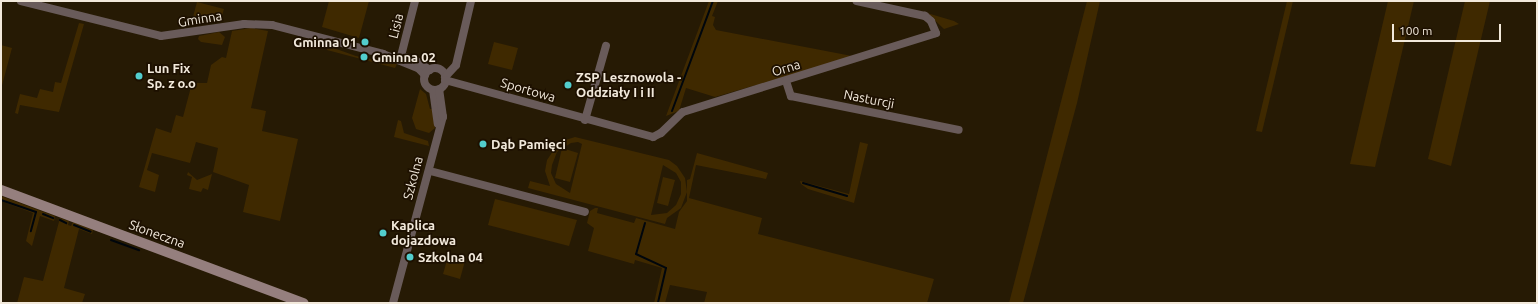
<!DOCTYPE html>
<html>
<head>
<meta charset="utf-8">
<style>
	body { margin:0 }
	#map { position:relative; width:1538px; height:304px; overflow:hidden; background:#261a04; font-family:Ubuntu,sans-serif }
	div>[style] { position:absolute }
	.green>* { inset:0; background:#3f2900 }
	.stream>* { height:2px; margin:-1px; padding:0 1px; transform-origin:1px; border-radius:1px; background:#00060c }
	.street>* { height:8px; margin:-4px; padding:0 4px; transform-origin:4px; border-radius:4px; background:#695b5a }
	.street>.ring { margin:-4px; padding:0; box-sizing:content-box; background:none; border:8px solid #695b5a; border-radius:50% }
	.secondary>* { height:10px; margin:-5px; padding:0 5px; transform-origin:5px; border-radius:5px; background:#957f7e }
	.dots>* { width:11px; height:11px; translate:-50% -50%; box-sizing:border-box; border:2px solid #1d1000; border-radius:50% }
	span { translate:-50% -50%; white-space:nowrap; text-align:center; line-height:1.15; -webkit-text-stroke:3.5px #1d1000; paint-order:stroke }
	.street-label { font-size:13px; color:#f2e9db }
	.poi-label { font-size:13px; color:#f2e9db; font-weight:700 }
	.right { translate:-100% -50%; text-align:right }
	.left { translate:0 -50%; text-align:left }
	.frame { position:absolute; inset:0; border:2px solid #f2e9db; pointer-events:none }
	.scale { position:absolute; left:1392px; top:24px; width:109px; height:18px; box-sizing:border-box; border:2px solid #f2e9db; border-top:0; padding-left:5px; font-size:12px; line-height:14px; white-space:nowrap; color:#f2e9db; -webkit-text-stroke:3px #1d1000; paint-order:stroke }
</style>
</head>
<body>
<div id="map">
	<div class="green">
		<div style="clip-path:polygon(329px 1px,369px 1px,359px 38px,322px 27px)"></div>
		<div style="clip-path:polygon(709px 1px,718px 1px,712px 16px,715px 17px,713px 25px,716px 30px,852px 56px,757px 87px,756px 85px,715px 97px,686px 88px,679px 111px,666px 116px)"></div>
		<div style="clip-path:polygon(1087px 1px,1100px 1px,1077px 103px,1023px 303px,1009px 303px)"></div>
		<div style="clip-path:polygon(1287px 1px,1293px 1px,1262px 132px,1256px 131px)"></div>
		<div style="clip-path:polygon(1388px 1px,1414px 1px,1375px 167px,1350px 164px)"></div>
		<div style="clip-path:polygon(1465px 1px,1490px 1px,1451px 166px,1428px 159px)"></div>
		<div style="clip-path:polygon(197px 2px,224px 9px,221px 19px,191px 24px)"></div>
		<div style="clip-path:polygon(927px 13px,954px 21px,959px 24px,944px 29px)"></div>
		<div style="clip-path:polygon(79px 23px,84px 24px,59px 112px,20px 105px,18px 114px,15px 113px,20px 94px,37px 98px,40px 89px,53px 92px,55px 82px,61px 83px)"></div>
		<div style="clip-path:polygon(251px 28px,268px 31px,251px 108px,266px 111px,262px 131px,298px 139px,280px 221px,243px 212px,249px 185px,213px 172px,218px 148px,196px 142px,190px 163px,152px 153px,147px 170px,159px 175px,155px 192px,139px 187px,156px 128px,171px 133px,176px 115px,183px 117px,192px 83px,207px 83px,211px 65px,222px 57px,226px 58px,232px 31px)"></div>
		<div style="clip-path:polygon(219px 32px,225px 37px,222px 45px,201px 42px,198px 39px,199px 36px)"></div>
		<div style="clip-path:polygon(494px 42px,518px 48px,512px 70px,488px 64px)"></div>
		<div style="clip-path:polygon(1px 45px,12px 48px,1px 89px)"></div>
		<div style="clip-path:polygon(328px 46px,356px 56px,397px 64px,395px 68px,327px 50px)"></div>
		<div style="clip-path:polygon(420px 89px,426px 94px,430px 109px,433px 109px,435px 128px,429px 133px,416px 129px,412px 118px)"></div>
		<div style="clip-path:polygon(398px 120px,401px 121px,404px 133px,428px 141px,429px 146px,394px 137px)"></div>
		<div style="clip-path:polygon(evenodd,575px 137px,669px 160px,677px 166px,685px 178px,687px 192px,681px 208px,667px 218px,665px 224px,528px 188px,530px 181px,550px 186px,545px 171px,547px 160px,559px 142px,575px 137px,578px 142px,582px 144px,570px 193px,556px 184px,551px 173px,552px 165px,557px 152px,571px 143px,578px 142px,575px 137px,663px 165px,676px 173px,681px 182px,681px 194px,676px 205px,667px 213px,651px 215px,663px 165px)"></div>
		<div style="clip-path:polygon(860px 142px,868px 144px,854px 203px,808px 189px,801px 184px,800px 181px,849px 194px)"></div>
		<div style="clip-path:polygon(562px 148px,578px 153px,570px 182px,555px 178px)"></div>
		<div style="clip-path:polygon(697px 153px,768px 173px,766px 179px,696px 165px,689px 198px,762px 218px,758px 234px,934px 279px,927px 303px,704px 303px,707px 292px,670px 285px,665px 303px,654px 303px,662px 268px,635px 260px,634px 264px,588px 251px,594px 228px,587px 223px,590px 211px,595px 208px,598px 208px,597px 213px,634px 223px,636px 218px,675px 229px,679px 212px,687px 201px,687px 180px,690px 179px)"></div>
		<div style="clip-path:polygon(188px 172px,197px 180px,212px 174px,208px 190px,203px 188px,201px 192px,189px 189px,192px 177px,187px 175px)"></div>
		<div style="clip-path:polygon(663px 177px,675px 180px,668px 206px,657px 203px)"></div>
		<div style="clip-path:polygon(1px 196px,55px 216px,54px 221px,40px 216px,32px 246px,26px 241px,33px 213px,1px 201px)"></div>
		<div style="clip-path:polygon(495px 199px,577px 220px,569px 246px,488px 225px)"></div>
		<div style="clip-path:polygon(60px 218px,69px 221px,68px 225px,71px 226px,73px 222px,93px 230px,92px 234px,79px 229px,64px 288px,85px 294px,82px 303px,17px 303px,24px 277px,43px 281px)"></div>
		<div style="clip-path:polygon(448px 257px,465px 261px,460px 279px,443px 274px)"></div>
	</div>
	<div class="stream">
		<div style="left:672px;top:111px;width:117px;rotate:-69.6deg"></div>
		<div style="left:803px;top:183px;width:46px;rotate:16.5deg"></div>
		<div style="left:1px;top:200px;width:37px;rotate:19deg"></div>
		<div style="left:36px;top:212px;width:20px;rotate:105deg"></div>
		<div style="left:43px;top:214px;width:11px;rotate:22deg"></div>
		<div style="left:60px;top:220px;width:7px;rotate:27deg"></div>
		<div style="left:645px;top:223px;width:32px;rotate:106deg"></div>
		<div style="left:636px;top:254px;width:33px;rotate:25deg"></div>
		<div style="left:666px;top:268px;width:36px;rotate:103deg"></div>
		<div style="left:74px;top:225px;width:18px;rotate:22deg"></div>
		<div style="left:111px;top:240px;width:30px;rotate:20deg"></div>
	</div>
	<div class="street">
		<div style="left:21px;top:1px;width:144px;rotate:14deg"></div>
		<div style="left:161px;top:36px;width:84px;rotate:-8.2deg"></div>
		<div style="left:244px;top:24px;width:28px;rotate:2deg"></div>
		<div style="left:272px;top:25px;width:115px;rotate:14.6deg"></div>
		<div style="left:383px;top:54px;width:38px;rotate:22deg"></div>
		<div style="left:418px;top:68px;width:10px;rotate:45deg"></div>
		<div style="left:401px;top:56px;width:57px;rotate:-75.7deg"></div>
		<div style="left:402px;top:56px;width:14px;rotate:17deg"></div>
		<div style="left:415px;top:60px;width:18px;rotate:34deg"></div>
		<div class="ring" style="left:424px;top:68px;width:14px;height:14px"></div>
		<div style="left:445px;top:77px;width:16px;rotate:-47deg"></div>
		<div style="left:456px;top:65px;width:66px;rotate:-76.8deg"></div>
		<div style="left:445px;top:80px;width:216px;rotate:15.3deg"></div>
		<div style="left:653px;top:137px;width:9px;rotate:-27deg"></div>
		<div style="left:661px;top:133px;width:30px;rotate:-44deg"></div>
		<div style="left:683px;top:112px;width:265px;rotate:-17.3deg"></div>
		<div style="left:936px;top:33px;width:13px;rotate:-113deg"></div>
		<div style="left:931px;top:21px;width:8px;rotate:-140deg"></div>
		<div style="left:925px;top:16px;width:70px;rotate:-167.6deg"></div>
		<div style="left:786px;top:81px;width:16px;rotate:72deg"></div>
		<div style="left:791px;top:96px;width:171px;rotate:11.4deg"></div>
		<div style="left:433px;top:90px;width:34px;rotate:82deg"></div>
		<div style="left:585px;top:120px;width:77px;rotate:-74.2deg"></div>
		<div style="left:434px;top:172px;width:156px;rotate:14.8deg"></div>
		<div style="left:393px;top:303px;width:193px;rotate:-75deg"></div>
		<div style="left:443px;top:117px;width:28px;rotate:-98deg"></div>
	</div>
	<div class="secondary">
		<div style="left:1px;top:190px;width:323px;rotate:20.5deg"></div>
	</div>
	<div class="dots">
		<div style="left:365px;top:42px;background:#52cdcd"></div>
		<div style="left:364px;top:57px;background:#52cdcd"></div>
		<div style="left:139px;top:76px;background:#52cdcd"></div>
		<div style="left:568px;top:85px;background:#52cdcd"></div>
		<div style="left:483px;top:144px;background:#52cdcd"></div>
		<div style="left:383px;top:233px;background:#52cdcd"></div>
		<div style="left:410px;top:257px;background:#52cdcd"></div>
	</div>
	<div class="street-label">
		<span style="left:200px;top:19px;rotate:-9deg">Gminna</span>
		<span style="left:396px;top:26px;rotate:-76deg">Lisia</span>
		<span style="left:786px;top:68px;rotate:-17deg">Orna</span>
		<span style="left:528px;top:90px;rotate:16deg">Sportowa</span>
		<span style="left:869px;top:99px;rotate:11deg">Nasturcji</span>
		<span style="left:413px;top:178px;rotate:-75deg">Szkolna</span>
		<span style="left:157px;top:234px;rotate:20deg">Słoneczna</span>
	</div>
	<div class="poi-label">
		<span class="right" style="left:357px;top:42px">Gminna 01</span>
		<span class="left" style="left:372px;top:57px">Gminna 02</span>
		<span class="left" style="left:147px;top:76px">Lun Fix<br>Sp. z o.o</span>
		<span class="left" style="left:576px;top:85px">ZSP Lesznowola -<br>Oddziały I i II</span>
		<span class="left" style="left:491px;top:144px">Dąb Pamięci</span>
		<span class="left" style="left:391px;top:233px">Kaplica<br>dojazdowa</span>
		<span class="left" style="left:418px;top:257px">Szkolna 04</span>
	</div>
	<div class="frame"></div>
	<div class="scale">100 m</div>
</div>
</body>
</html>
